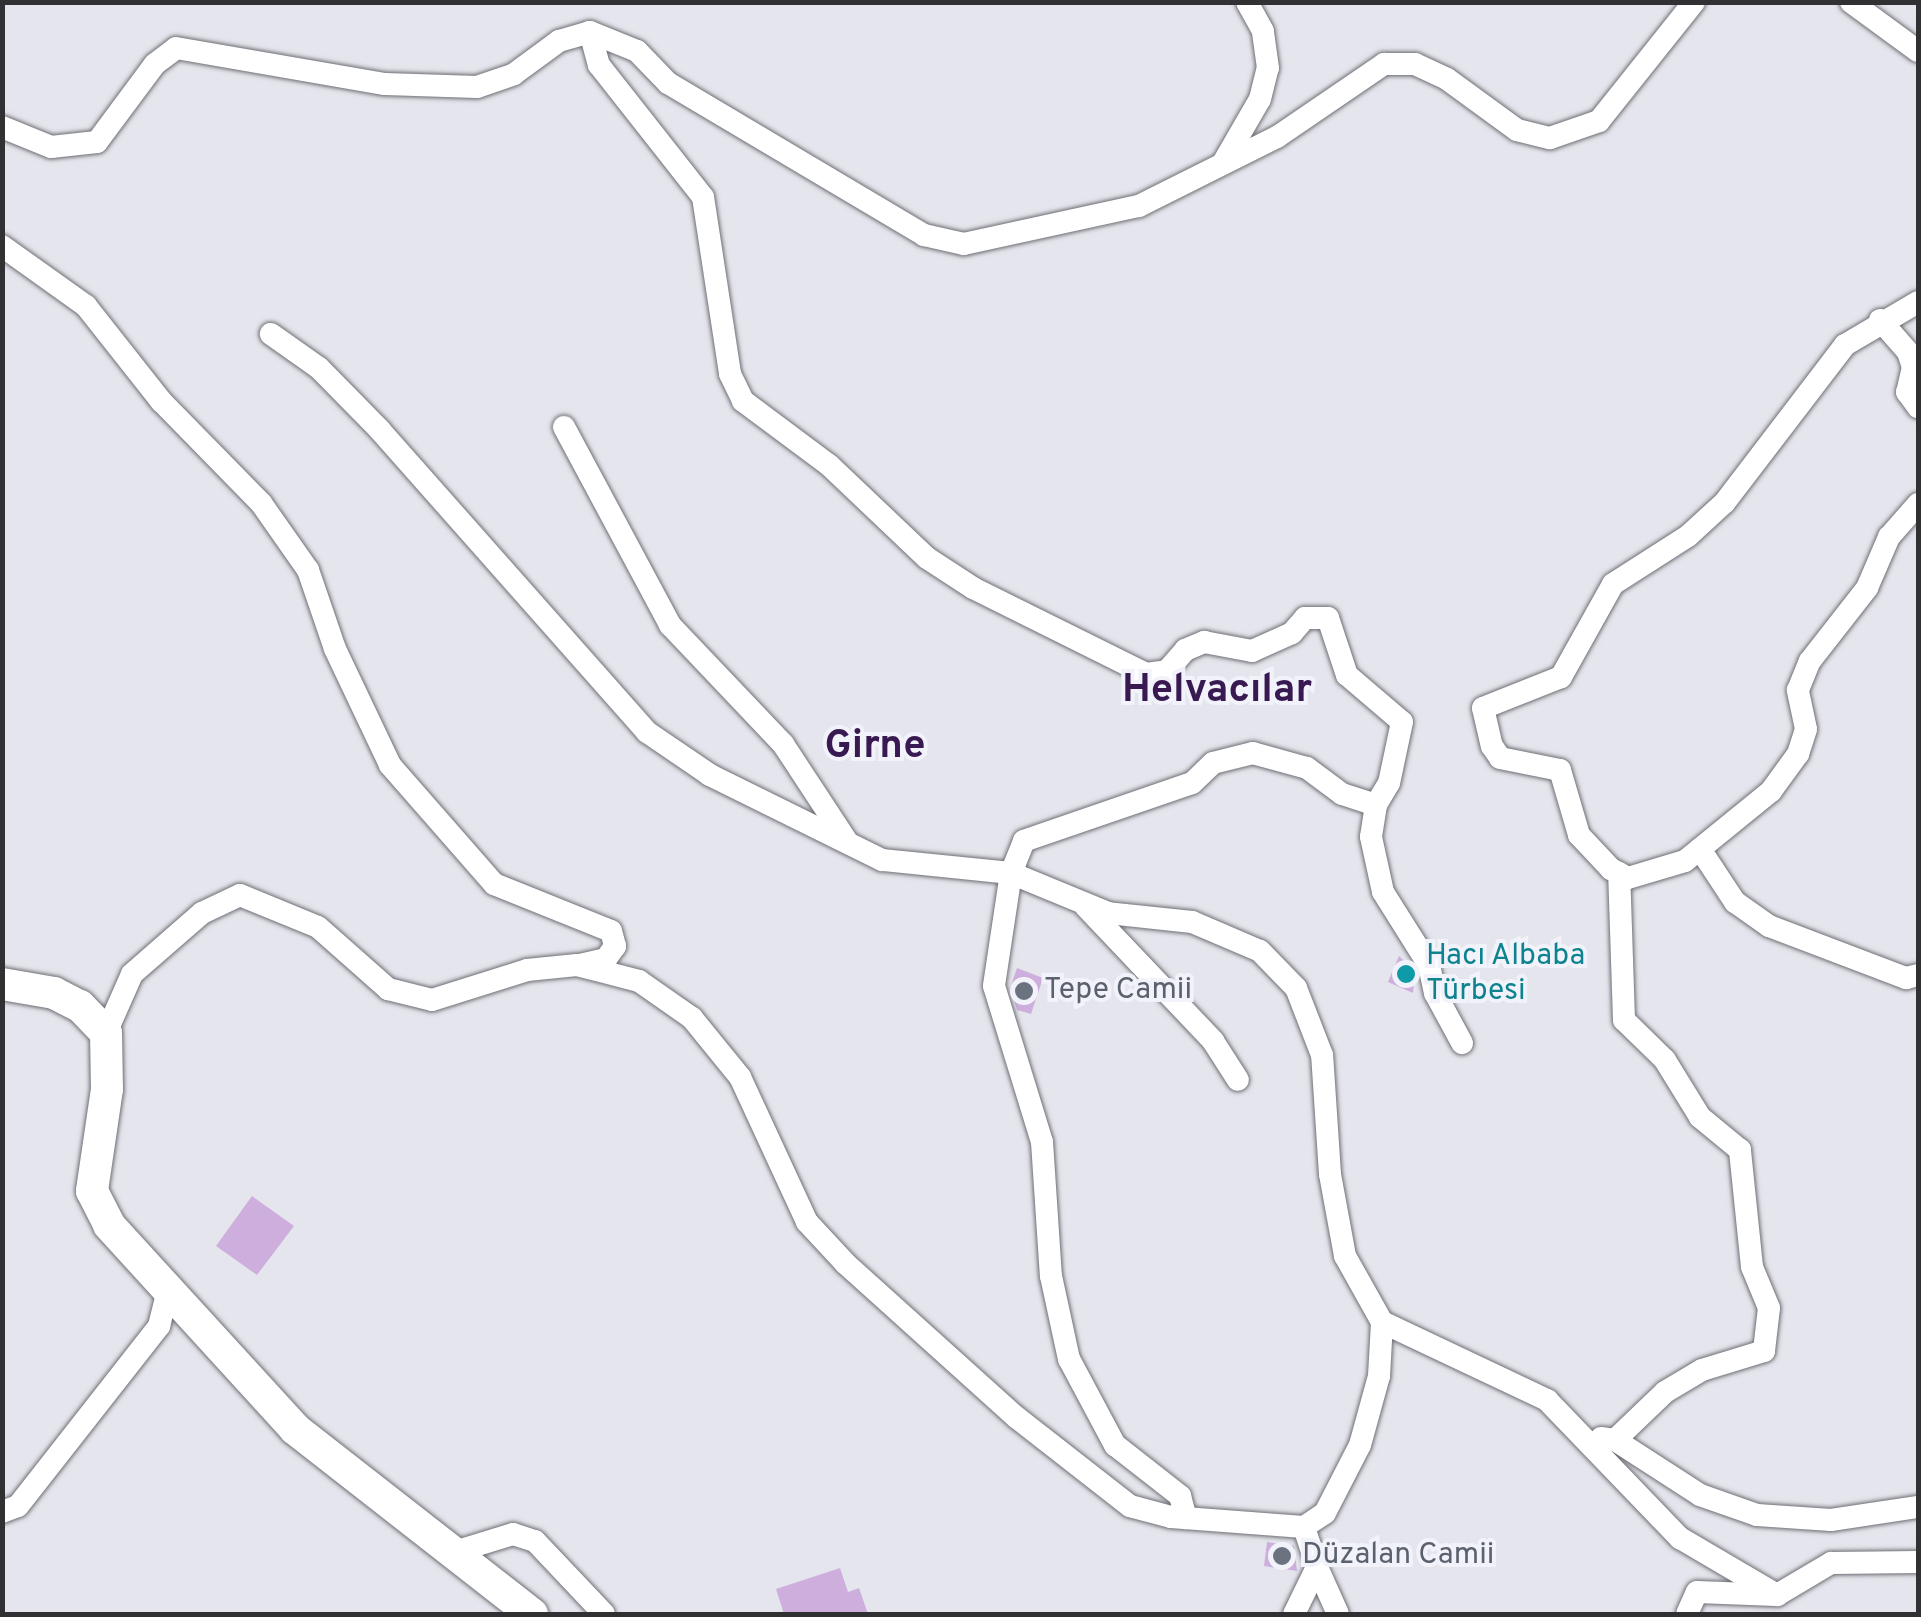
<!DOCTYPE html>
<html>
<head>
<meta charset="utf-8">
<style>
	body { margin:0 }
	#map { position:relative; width:1921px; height:1617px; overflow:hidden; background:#e5e6ed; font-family:Overpass,sans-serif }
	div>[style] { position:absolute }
	.building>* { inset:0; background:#cdaedd }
	.roads { filter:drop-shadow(0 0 2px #6e6f75) drop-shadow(0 0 2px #6e6f75) }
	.street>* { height:22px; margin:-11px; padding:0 11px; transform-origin:11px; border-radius:11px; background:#fff }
	.secondary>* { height:32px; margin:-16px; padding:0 16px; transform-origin:16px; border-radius:16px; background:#fff }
	.dots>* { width:28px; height:28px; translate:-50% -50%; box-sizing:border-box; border:5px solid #f2f3fa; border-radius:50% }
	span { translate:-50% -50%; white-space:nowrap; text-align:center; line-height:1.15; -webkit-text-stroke:8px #f2f3fa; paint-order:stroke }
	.culture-label { font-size:30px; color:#0d838f }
	.left { translate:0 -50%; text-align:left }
	.worship-label { font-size:30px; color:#5b616d }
	.district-label { font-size:40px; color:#391951; font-weight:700 }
	.frame { position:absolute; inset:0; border:5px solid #313134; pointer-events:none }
</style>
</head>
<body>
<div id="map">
	<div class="building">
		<div style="clip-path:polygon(1399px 956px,1415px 971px,1413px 993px,1388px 982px)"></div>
		<div style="clip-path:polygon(1017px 968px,1043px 978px,1031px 1014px,1017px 1010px,1010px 988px)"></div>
		<div style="clip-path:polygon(252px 1196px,294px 1226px,257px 1275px,216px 1246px)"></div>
		<div style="clip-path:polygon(1267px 1542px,1294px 1546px,1297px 1571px,1264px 1566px)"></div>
		<div style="clip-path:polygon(840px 1568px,848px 1592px,859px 1588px,868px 1614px,784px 1614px,776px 1589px)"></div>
	</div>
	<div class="roads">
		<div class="street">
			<div style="left:1851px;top:2px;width:83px;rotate:36.2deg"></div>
			<div style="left:590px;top:32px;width:34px;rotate:75deg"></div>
			<div style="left:599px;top:65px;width:168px;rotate:51.8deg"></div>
			<div style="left:703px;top:197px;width:179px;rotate:81.3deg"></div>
			<div style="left:730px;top:374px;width:30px;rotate:64deg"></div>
			<div style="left:743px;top:401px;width:107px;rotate:36.7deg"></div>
			<div style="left:829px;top:465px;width:135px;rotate:43.5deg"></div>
			<div style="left:927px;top:558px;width:55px;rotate:33.1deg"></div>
			<div style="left:973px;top:588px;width:193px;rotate:26.4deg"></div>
			<div style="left:1146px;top:674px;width:21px;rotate:-8deg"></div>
			<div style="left:1167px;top:671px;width:28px;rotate:-49deg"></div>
			<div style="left:1185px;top:650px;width:21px;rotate:-23deg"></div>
			<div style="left:1204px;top:642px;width:49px;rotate:10.6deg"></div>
			<div style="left:1252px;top:651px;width:44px;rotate:-24.2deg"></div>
			<div style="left:1292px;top:633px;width:20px;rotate:-49deg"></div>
			<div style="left:1305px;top:618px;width:23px"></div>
			<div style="left:1328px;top:618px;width:60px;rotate:71.6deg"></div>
			<div style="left:1347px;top:675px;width:72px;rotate:40.5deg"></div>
			<div style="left:1402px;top:722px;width:62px;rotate:102deg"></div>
			<div style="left:1389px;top:783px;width:26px;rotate:121deg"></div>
			<div style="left:1376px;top:805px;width:36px;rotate:-162deg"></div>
			<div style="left:1342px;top:794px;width:44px;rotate:-143.4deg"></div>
			<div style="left:1307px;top:768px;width:56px;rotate:-164.5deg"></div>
			<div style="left:1253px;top:753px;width:41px;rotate:166deg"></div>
			<div style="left:1213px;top:763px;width:29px;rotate:136deg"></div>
			<div style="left:1192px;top:783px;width:178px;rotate:161deg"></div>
			<div style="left:1024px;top:841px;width:35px;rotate:112deg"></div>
			<div style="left:1011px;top:873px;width:114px;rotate:98.6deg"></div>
			<div style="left:994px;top:986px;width:163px;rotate:72.9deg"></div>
			<div style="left:1042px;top:1142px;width:134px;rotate:86.2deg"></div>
			<div style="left:1051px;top:1276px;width:85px;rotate:77.8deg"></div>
			<div style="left:1069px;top:1359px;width:98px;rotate:61.9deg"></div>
			<div style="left:1115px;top:1445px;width:83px;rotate:38.1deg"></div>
			<div style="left:1180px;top:1496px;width:23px;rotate:75deg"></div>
			<div style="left:2px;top:127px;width:53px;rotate:22.2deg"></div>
			<div style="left:51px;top:147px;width:46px;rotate:-6.2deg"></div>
			<div style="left:97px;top:142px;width:97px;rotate:-53.4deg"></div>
			<div style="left:155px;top:64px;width:26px;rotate:-37deg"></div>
			<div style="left:176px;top:48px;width:212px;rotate:9.8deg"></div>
			<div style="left:385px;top:84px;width:92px;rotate:1.9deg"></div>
			<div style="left:477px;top:87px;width:39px;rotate:-19deg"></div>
			<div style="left:514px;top:74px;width:56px;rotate:-36.3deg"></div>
			<div style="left:559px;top:41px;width:32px;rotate:-16deg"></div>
			<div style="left:590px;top:32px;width:51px;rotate:22deg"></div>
			<div style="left:637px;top:51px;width:45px;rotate:45.9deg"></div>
			<div style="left:668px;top:83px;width:298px;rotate:30.7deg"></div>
			<div style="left:924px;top:235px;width:41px;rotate:12.7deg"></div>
			<div style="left:964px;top:244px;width:179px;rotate:-12.3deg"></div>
			<div style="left:1139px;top:206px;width:154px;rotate:-26.6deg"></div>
			<div style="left:1277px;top:137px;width:130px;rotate:-34.3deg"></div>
			<div style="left:1384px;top:64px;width:31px"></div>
			<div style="left:1415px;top:64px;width:35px;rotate:25deg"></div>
			<div style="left:1447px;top:79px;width:87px;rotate:36.1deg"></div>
			<div style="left:1517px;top:130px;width:34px;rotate:14deg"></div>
			<div style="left:1550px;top:138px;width:52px;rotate:-19.1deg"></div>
			<div style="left:1599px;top:121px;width:152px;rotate:-51.4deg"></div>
			<div style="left:1223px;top:163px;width:74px;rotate:-60deg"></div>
			<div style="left:1260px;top:99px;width:32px;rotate:-76deg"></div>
			<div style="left:1268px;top:68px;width:37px;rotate:-98deg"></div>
			<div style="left:1263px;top:31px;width:33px;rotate:-119deg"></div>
			<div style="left:2px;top:246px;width:103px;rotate:35.5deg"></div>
			<div style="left:86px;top:306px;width:121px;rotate:51.7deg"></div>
			<div style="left:161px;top:401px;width:143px;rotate:45.6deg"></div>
			<div style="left:261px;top:503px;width:82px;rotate:55deg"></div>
			<div style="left:308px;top:570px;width:83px;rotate:71.1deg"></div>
			<div style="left:335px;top:649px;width:128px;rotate:64.6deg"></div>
			<div style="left:390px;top:765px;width:158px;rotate:48.8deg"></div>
			<div style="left:494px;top:884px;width:126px;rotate:21.9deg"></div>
			<div style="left:611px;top:931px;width:16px;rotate:75deg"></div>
			<div style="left:615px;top:946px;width:16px;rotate:125deg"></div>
			<div style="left:606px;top:959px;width:27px;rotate:167deg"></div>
			<div style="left:1918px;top:302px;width:85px;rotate:149.5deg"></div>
			<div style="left:1845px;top:345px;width:199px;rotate:127.4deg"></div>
			<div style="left:1724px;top:503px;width:49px;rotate:137.5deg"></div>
			<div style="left:1688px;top:536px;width:89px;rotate:147.4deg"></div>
			<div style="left:1613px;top:584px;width:107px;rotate:119.2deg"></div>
			<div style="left:1561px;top:677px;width:84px;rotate:158.3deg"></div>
			<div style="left:1483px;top:708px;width:39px;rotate:77deg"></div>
			<div style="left:1492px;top:746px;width:14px;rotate:56deg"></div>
			<div style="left:1500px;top:758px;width:61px;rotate:11.3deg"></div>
			<div style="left:1560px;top:770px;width:68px;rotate:73.7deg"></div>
			<div style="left:1579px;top:835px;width:47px;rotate:46.7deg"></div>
			<div style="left:1611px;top:869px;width:19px;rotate:28deg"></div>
			<div style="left:1628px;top:878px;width:59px;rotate:-16.6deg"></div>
			<div style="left:1685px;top:861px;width:111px;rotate:-39.1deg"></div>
			<div style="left:1771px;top:791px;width:46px;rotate:-53.9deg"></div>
			<div style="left:1798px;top:754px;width:26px;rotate:-72deg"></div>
			<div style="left:1806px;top:729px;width:40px;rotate:-102deg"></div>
			<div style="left:1798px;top:690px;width:31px;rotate:-68deg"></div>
			<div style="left:1810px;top:661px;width:93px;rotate:-52deg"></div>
			<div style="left:1867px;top:588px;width:56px;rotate:-66.7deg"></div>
			<div style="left:1889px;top:537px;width:44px;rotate:-48.7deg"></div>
			<div style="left:1880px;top:320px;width:43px;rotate:48.8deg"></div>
			<div style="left:1908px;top:352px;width:16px;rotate:72deg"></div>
			<div style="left:1913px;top:367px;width:26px;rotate:103deg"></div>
			<div style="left:1907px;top:392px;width:19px;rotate:54deg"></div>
			<div style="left:564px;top:427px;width:225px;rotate:61.8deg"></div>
			<div style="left:670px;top:625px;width:164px;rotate:46.5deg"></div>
			<div style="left:783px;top:744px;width:115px;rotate:56.7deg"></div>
			<div style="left:1376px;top:805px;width:32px;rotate:99deg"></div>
			<div style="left:1371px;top:837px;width:56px;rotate:77.7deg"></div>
			<div style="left:1383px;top:892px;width:86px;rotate:57.8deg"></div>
			<div style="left:1429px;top:965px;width:29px;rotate:78deg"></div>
			<div style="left:1435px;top:993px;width:57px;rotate:61.6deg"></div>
			<div style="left:1700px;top:849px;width:64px;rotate:56.6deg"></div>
			<div style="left:1735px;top:902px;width:42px;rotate:35.2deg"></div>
			<div style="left:1769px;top:926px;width:147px;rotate:20.8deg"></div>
			<div style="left:1906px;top:978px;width:12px;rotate:-14deg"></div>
			<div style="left:1086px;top:907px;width:185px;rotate:46.5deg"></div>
			<div style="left:1213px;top:1041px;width:46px;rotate:57.3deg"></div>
			<div style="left:106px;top:1033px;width:64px;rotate:-66.2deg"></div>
			<div style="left:132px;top:974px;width:93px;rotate:-41.1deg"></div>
			<div style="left:202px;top:913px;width:42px;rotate:-25.3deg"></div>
			<div style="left:240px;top:895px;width:84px;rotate:22.3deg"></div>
			<div style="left:318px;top:927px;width:94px;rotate:41.5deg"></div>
			<div style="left:388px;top:989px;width:45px;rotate:14deg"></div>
			<div style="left:432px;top:1000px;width:100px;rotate:-17.5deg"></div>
			<div style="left:527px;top:970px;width:50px;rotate:-5.7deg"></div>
			<div style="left:577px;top:965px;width:64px;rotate:14.5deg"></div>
			<div style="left:639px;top:981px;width:65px;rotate:34.9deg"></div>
			<div style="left:692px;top:1018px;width:76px;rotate:50.9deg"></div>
			<div style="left:740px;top:1077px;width:160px;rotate:65.2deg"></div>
			<div style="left:807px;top:1222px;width:57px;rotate:47.1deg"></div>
			<div style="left:846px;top:1264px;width:229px;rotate:42deg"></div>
			<div style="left:1016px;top:1417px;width:145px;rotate:38deg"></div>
			<div style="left:1130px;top:1506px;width:42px;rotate:15deg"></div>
			<div style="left:1171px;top:1517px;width:133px;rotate:4.3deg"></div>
			<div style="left:1304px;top:1527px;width:25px;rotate:-34deg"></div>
			<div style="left:1325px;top:1513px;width:76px;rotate:-62.8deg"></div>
			<div style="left:1360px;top:1445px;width:72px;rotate:-74.6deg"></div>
			<div style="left:1379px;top:1376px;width:54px;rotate:-86.8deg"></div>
			<div style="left:1382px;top:1322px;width:76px;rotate:-119.3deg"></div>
			<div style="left:1345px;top:1256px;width:83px;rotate:-100.4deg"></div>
			<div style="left:1330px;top:1174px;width:119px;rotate:-93.8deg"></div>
			<div style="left:1322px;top:1055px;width:72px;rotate:-111.2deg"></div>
			<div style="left:1296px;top:988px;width:52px;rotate:-134.2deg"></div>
			<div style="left:1260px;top:951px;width:74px;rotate:-156.9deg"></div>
			<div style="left:1192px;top:922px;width:84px;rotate:-173.9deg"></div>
			<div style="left:1108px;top:913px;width:105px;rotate:-157.6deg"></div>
			<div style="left:1011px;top:873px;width:130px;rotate:-174.2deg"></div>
			<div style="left:882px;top:860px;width:192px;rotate:-153.7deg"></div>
			<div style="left:710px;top:775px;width:76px;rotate:-145.7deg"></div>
			<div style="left:647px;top:732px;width:403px;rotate:-131.5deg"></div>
			<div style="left:380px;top:430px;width:87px;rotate:-134.5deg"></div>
			<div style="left:319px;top:368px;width:59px;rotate:-144.7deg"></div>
			<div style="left:1382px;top:1322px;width:183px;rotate:25.3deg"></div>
			<div style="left:1547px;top:1400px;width:192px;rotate:46.1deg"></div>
			<div style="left:1680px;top:1538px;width:113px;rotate:30.4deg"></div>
			<div style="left:1777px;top:1595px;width:63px;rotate:-30.7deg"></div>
			<div style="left:1831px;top:1563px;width:87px;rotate:-0.7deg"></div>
			<div style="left:1601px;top:1438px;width:14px;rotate:8deg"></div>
			<div style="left:1615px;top:1440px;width:101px;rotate:32.9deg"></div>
			<div style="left:1700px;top:1495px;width:60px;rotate:19.3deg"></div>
			<div style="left:1757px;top:1515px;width:74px;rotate:3.9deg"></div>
			<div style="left:1831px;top:1520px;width:88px;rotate:-8.5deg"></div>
			<div style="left:1615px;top:1440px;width:69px;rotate:-43.8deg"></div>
			<div style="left:1665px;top:1392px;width:43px;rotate:-30.7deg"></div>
			<div style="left:1702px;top:1370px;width:65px;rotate:-17deg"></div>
			<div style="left:1764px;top:1351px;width:43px;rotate:-83.4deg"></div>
			<div style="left:1769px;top:1308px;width:44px;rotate:-112.5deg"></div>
			<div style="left:1752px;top:1267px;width:118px;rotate:-95.9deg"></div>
			<div style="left:1740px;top:1150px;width:52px;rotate:-140.5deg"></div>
			<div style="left:1700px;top:1117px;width:67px;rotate:-121.6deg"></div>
			<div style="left:1665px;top:1060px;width:57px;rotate:-135.7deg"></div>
			<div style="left:1624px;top:1020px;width:147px;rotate:-91.9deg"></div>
			<div style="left:2px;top:1512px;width:17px;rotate:-21deg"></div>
			<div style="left:18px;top:1506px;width:229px;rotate:-51.9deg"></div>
			<div style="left:159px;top:1326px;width:37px;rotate:-76deg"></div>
			<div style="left:448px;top:1554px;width:68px;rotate:-17.1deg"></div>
			<div style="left:513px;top:1534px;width:23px;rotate:18deg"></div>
			<div style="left:535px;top:1541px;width:100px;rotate:46.6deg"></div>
			<div style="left:1317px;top:1567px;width:51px;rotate:65.9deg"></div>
			<div style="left:1294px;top:1614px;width:52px;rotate:-63.9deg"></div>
			<div style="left:1317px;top:1567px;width:42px;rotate:-108deg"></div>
			<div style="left:1687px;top:1614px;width:24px;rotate:-66deg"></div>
			<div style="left:1697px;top:1592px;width:79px;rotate:2.2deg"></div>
		</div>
		<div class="secondary">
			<div style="left:2px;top:984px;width:53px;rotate:9.8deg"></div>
			<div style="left:54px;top:993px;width:29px;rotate:27deg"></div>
			<div style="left:80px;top:1006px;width:37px;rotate:46deg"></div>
			<div style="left:106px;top:1033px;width:56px;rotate:89deg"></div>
			<div style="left:107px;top:1089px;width:103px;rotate:98.4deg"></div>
			<div style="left:92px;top:1191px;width:38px;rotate:63deg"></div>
			<div style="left:109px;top:1225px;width:276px;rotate:47.6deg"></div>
			<div style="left:295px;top:1429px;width:301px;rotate:38deg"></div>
		</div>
	</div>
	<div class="dots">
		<div style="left:1406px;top:974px;background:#0f9aa8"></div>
		<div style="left:1024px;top:991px;background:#6b7280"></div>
		<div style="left:1282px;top:1556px;background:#6b7280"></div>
	</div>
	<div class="culture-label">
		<span class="left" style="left:1426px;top:974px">Hacı Albaba<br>Türbesi</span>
	</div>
	<div class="worship-label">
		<span class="left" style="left:1044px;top:991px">Tepe Camii</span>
		<span class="left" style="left:1302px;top:1556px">Düzalan Camii</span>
	</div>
	<div class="district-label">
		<span style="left:1217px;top:691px">Helvacılar</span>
		<span style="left:875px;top:747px">Girne</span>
	</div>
	<div class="frame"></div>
</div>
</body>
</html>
